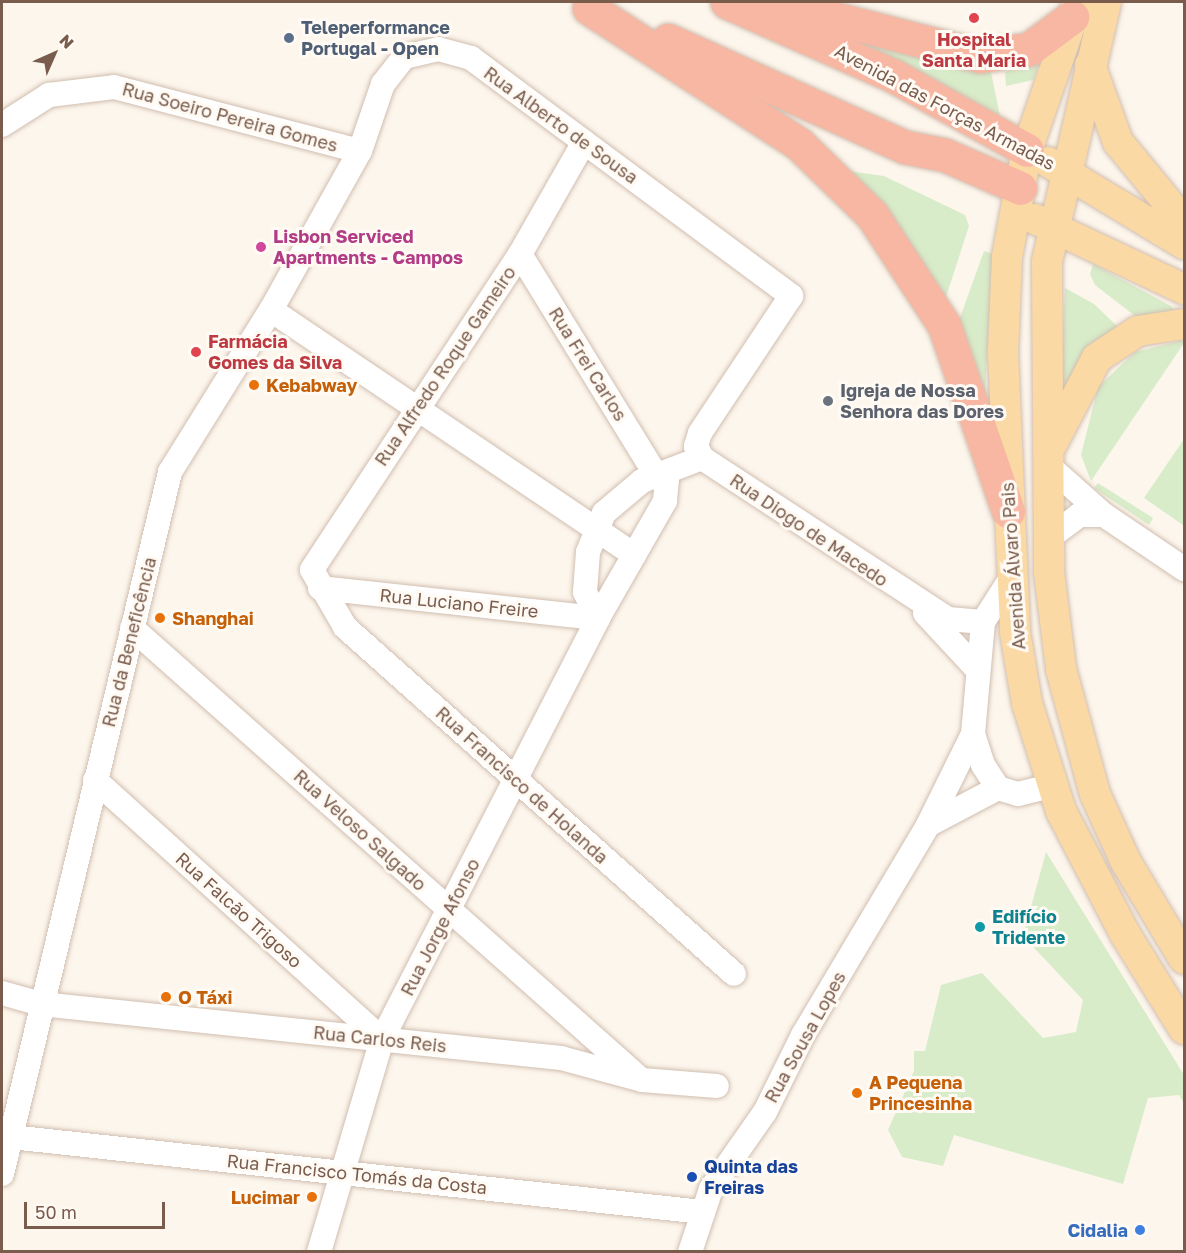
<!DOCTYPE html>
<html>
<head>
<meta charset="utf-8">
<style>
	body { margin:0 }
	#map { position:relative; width:1186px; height:1253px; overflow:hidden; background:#fdf6ec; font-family:"Golos Text",sans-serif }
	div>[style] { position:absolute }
	.green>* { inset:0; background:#d8ecc9 }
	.roads { filter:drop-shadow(0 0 2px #d1beb0) drop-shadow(0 0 2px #d1beb0) }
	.minor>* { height:24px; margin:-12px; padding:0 12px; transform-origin:12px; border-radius:12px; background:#fff }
	.major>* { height:30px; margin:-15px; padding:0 15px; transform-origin:15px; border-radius:15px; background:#fbd9a5 }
	.highway>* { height:33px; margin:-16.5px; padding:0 16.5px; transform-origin:16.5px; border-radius:16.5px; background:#f7b7a3 }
	.dots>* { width:16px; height:16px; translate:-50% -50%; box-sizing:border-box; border:3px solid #fffaf3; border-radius:50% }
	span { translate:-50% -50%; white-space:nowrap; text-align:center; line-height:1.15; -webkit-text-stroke:6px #fffaf3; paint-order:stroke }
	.service-label { font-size:18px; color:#4e5e75; font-weight:700 }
	.left { translate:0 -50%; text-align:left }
	.health-label { font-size:18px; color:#be3a42; font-weight:700 }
	.street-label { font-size:18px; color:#7a5c4d }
	.hotel-label { font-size:18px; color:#b23c85; font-weight:700 }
	.food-label { font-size:18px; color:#c56008; font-weight:700 }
	.right { translate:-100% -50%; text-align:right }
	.worship-label { font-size:18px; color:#5b616d; font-weight:700 }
	.culture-label { font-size:18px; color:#0d838f; font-weight:700 }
	.transit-label { font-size:18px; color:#164399; font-weight:700 }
	.shop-label { font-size:18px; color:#366cbe; font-weight:700 }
	.frame { position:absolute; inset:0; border:3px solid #7a5c4d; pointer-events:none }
	.north { position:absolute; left:24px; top:24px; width:60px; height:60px; -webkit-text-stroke:4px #fffaf3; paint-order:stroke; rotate:45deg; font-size:16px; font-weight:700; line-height:24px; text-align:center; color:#7a5c4d }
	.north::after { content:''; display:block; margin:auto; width:21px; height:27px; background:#7a5c4d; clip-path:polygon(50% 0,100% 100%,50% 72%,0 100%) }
	.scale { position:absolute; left:24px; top:1202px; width:141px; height:27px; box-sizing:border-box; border:3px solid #7a5c4d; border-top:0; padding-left:8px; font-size:18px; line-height:21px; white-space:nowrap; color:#7a5c4d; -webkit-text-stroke:4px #fffaf3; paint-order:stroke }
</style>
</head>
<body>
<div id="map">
	<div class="green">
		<div style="clip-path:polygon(869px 39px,991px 72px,1000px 116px,868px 48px)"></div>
		<div style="clip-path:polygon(1042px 56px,1033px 80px,1006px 86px,1005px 72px)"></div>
		<div style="clip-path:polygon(841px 170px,884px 176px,965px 215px,969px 226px,944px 303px)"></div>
		<div style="clip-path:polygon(984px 251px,993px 254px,985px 392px,957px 326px)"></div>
		<div style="clip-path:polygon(1093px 264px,1171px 306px,1174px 310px,1139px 319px,1095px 285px,1090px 274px)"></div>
		<div style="clip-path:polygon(1065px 288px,1094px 304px,1120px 329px,1066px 384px,1061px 380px)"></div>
		<div style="clip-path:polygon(1184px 340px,1184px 343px,1091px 481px,1081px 455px,1098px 387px,1135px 352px)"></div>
		<div style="clip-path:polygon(1184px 439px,1184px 523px,1183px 525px,1144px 498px)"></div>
		<div style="clip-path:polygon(1098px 483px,1153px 518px,1149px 525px,1094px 488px)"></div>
		<div style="clip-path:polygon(1046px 852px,1184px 1075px,1184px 1103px,1179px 1095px,1148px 1098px,1123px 1184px,954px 1135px,943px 1166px,902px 1157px,888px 1130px,914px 1071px,914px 1051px,925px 1051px,941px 985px,982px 973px,1043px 1038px,1076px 1032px,1083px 1000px,1023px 936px)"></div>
	</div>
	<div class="roads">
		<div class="minor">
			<div style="left:2px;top:125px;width:56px;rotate:-32.6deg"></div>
			<div style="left:49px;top:95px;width:65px;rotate:-7deg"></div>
			<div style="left:114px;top:87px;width:254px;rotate:14.6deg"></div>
			<div style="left:584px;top:142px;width:129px;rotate:119.7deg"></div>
			<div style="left:520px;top:254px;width:378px;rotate:123.4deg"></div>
			<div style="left:312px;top:570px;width:66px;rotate:59.9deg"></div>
			<div style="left:345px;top:627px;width:521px;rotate:41.73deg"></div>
			<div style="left:520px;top:254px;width:259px;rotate:58.4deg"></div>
			<div style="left:271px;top:310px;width:438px;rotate:34deg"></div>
			<div style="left:1051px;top:468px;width:71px;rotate:41.6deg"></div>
			<div style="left:1104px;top:515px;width:97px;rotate:34deg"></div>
			<div style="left:1049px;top:538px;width:38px;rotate:-37deg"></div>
			<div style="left:1079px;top:515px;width:25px"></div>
			<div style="left:320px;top:588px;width:280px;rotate:6.2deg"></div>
			<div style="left:925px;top:613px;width:74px;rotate:47.2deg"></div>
			<div style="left:598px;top:618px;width:29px;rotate:-117deg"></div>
			<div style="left:585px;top:592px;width:40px;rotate:-85.7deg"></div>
			<div style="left:588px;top:552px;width:42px;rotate:-67.7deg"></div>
			<div style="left:604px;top:513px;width:50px;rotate:-40.1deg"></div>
			<div style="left:642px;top:481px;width:64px;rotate:-21deg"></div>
			<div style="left:132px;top:628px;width:675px;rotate:41.58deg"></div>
			<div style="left:973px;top:734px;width:33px;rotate:72deg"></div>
			<div style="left:983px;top:765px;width:27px;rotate:57deg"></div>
			<div style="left:95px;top:780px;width:387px;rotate:42.1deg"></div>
			<div style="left:928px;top:825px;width:79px;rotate:-27.9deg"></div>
			<div style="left:998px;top:788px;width:21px;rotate:17deg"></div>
			<div style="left:1018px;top:794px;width:34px;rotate:-14deg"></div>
			<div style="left:2px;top:993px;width:41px;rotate:15.8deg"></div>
			<div style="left:41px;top:1004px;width:523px;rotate:5.93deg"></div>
			<div style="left:561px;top:1058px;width:84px;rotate:15.2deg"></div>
			<div style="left:642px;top:1080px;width:75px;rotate:4.6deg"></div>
			<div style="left:11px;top:1137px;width:696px;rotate:6.19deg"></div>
			<div style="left:2px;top:1174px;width:722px;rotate:-76.54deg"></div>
			<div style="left:170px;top:472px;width:191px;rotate:-58.1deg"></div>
			<div style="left:271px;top:310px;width:182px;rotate:-60.8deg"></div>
			<div style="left:360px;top:151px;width:71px;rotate:-71.1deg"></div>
			<div style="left:383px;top:84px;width:34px;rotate:-52deg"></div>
			<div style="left:404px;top:57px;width:35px;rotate:-13deg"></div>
			<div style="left:438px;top:49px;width:34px;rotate:15deg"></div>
			<div style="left:471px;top:58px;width:399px;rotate:36.6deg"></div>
			<div style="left:791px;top:296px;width:164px;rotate:123.6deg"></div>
			<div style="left:700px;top:433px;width:14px;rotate:107deg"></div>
			<div style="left:696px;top:446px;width:13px;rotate:63deg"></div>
			<div style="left:702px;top:458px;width:294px;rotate:33.2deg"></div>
			<div style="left:948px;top:619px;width:35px;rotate:5deg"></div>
			<div style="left:983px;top:622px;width:52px;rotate:-57.5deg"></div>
			<div style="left:319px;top:1252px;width:222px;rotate:-73.5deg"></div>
			<div style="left:382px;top:1039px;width:473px;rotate:-62.8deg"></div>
			<div style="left:598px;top:618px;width:135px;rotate:-60.2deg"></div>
			<div style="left:665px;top:501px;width:21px;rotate:-85deg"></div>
			<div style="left:667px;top:480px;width:12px;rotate:-156deg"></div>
			<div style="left:690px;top:1252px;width:66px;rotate:-71.6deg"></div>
			<div style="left:711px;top:1189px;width:94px;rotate:-55deg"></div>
			<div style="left:765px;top:1112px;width:86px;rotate:-63.7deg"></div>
			<div style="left:803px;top:1035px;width:244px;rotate:-59.2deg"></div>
			<div style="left:928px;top:825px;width:102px;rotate:-63.7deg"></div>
			<div style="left:973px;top:734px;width:112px;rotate:-84.9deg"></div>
		</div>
		<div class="major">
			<div style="left:1078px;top:2px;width:157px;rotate:109deg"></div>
			<div style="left:1027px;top:150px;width:109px;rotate:100.6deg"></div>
			<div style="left:1007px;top:257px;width:96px;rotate:92.4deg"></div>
			<div style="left:1003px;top:353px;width:279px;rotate:87.5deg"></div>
			<div style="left:1015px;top:632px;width:72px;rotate:80.4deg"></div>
			<div style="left:1027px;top:703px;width:113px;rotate:72.5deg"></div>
			<div style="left:1061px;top:811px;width:139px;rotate:62.5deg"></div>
			<div style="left:1125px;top:934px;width:112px;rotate:58.2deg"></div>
			<div style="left:1106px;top:2px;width:266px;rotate:102.8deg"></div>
			<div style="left:1047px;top:261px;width:311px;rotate:89.6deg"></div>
			<div style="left:1049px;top:572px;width:98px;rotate:82.9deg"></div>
			<div style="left:1061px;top:669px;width:130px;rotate:74.8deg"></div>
			<div style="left:1095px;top:794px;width:75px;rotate:65.5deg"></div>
			<div style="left:1126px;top:862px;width:113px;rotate:59.1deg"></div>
			<div style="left:1090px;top:65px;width:82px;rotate:70deg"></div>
			<div style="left:1118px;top:142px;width:104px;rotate:50.5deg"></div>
			<div style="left:1048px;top:162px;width:159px;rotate:31.1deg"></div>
			<div style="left:1035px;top:219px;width:165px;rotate:25.2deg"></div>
			<div style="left:1052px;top:444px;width:97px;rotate:-62.4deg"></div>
			<div style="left:1097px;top:358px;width:49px;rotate:-33.4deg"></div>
			<div style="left:1138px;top:331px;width:47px;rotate:-8.7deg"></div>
		</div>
		<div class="highway">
			<div style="left:727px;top:2px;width:183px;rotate:23.9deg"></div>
			<div style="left:894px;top:76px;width:152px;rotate:29.1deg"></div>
			<div style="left:771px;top:2px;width:216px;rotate:14.5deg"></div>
			<div style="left:980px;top:56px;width:49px;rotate:-8.1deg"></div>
			<div style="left:1029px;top:49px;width:54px;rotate:-36.7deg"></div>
			<div style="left:589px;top:8px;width:250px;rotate:32.9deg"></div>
			<div style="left:799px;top:144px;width:102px;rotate:44.2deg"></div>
			<div style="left:872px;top:215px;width:131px;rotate:56.8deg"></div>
			<div style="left:944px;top:325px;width:197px;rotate:71deg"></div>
			<div style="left:668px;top:40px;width:260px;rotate:24.3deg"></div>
			<div style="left:905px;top:147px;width:41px;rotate:11.3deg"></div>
			<div style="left:945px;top:155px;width:82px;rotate:23.7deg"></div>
		</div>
	</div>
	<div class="dots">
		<div style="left:974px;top:18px;background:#e0444e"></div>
		<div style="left:289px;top:38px;background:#5c6f8a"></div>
		<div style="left:261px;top:247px;background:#d1479c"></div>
		<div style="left:196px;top:352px;background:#e0444e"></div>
		<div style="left:254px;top:385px;background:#e8710a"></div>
		<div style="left:828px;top:401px;background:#6b7280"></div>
		<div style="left:160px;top:618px;background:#e8710a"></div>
		<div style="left:980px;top:927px;background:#0f9aa8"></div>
		<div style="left:166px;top:997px;background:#e8710a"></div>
		<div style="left:857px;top:1093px;background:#e8710a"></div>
		<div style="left:692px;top:1177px;background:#1a4fb4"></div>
		<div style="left:312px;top:1197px;background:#e8710a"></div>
		<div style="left:1140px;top:1230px;background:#3f7fe0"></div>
	</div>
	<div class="service-label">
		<span class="left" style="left:301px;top:38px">Teleperformance<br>Portugal - Open</span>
	</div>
	<div class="health-label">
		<span style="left:974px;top:50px">Hospital<br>Santa Maria</span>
		<span class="left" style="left:208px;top:352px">Farmácia<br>Gomes da Silva</span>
	</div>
	<div class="street-label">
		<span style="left:945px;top:107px;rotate:28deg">Avenida das Forças Armadas</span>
		<span style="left:230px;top:117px;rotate:15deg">Rua Soeiro Pereira Gomes</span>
		<span style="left:561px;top:125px;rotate:36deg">Rua Alberto de Sousa</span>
		<span style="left:588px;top:364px;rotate:58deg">Rua Frei Carlos</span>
		<span style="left:445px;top:366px;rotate:-56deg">Rua Alfredo Roque Gameiro</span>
		<span style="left:809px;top:530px;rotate:34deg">Rua Diogo de Macedo</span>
		<span style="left:1013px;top:566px;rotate:-94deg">Avenida Álvaro Pais</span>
		<span style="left:459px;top:603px;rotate:6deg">Rua Luciano Freire</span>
		<span style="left:129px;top:642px;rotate:-76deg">Rua da Beneficência</span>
		<span style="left:522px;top:785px;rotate:42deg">Rua Francisco de Holanda</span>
		<span style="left:360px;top:830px;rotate:42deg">Rua Veloso Salgado</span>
		<span style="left:239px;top:910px;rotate:42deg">Rua Falcão Trigoso</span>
		<span style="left:440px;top:927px;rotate:-63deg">Rua Jorge Afonso</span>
		<span style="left:805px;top:1037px;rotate:-61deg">Rua Sousa Lopes</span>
		<span style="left:380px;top:1039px;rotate:6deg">Rua Carlos Reis</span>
		<span style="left:357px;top:1174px;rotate:6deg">Rua Francisco Tomás da Costa</span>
	</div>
	<div class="hotel-label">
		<span class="left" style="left:273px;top:247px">Lisbon Serviced<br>Apartments - Campos</span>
	</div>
	<div class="food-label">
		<span class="left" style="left:266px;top:385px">Kebabway</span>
		<span class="left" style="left:172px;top:618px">Shanghai</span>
		<span class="left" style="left:178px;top:997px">O Táxi</span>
		<span class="left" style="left:869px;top:1093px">A Pequena<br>Princesinha</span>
		<span class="right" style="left:300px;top:1197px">Lucimar</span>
	</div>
	<div class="worship-label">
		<span class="left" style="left:840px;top:401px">Igreja de Nossa<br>Senhora das Dores</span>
	</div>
	<div class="culture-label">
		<span class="left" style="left:992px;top:927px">Edifício<br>Tridente</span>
	</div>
	<div class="transit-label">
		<span class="left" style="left:704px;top:1177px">Quinta das<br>Freiras</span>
	</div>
	<div class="shop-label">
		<span class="right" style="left:1128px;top:1230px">Cidalia</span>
	</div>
	<div class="frame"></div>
	<div class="north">N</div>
	<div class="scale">50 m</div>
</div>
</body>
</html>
